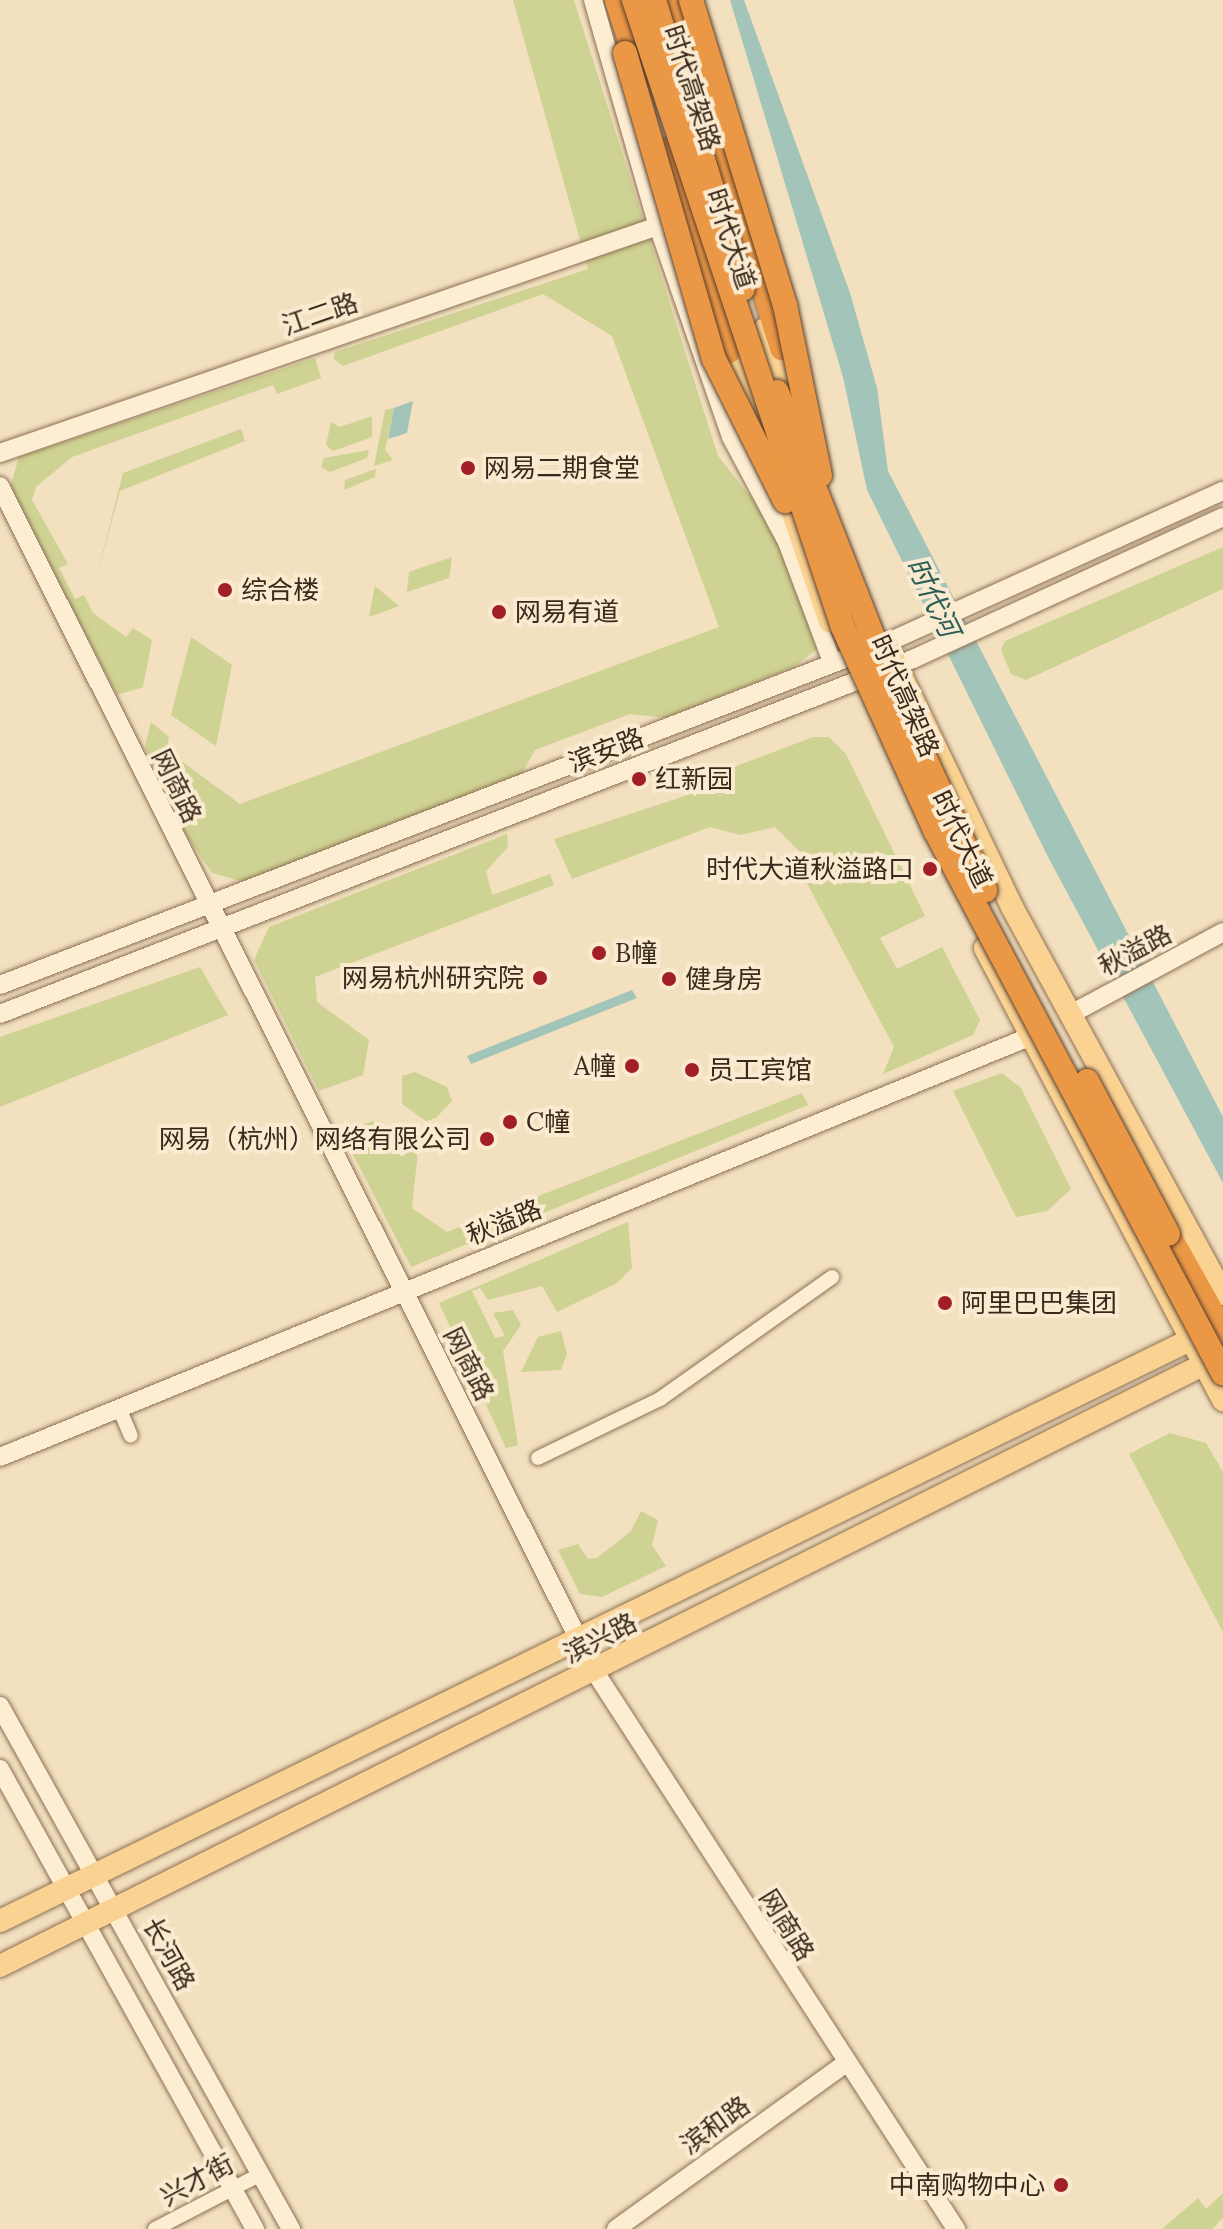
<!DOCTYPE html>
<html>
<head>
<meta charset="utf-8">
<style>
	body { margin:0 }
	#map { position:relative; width:1223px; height:2229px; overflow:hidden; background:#f2e0bf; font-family:Lora,"Noto Sans SC",serif }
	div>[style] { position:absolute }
	.green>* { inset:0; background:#ced292 }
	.water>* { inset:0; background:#a3c4b8 }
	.roads { filter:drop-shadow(0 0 2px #8d7055) drop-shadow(0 0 2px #8d7055) }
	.street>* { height:14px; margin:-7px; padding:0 7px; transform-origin:7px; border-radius:7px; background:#fcedd3 }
	.secondary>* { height:18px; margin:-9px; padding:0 9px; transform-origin:9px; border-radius:9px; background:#fcedd3 }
	.primary>* { height:22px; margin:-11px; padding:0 11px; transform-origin:11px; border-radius:11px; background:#fad393 }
	.highway>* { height:24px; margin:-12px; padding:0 12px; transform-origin:12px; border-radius:12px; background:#eb9846 }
	.bridges { filter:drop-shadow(0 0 2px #5a3e2a) drop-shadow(0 0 2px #5a3e2a) }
	.highway-bridge>* { height:24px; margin:-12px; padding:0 12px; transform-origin:12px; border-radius:12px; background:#eb9846 }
	.dots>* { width:22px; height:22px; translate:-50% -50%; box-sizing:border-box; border:4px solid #f9ead0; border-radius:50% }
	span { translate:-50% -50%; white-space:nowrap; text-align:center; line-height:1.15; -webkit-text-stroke:8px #f9ead0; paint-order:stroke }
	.street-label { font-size:26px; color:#3b291b }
	.poi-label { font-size:26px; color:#3b291b }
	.left { translate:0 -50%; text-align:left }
	.right { translate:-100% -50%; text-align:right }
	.water-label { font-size:28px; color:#295d56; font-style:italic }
</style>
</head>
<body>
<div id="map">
	<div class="green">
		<div style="clip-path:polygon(513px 0,574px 0,718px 456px,763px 512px,823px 644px,794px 667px,666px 718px,630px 714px,535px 750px,521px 775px,245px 882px,212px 873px,180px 826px,145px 747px,151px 722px,169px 737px,166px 750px,240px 804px,719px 627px,612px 336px,543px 294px,343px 366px,334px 359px,335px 352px,588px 269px)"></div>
		<div style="clip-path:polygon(315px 358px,321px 378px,277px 394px,273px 385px,72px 457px,36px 487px,32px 500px,68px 564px,59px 568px,75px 599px,84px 595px,93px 613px,126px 637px,133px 628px,152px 640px,143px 687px,117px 695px,10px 488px,19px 457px)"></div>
		<div style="clip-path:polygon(394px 408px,385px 450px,393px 460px,374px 466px,385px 410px)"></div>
		<div style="clip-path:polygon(372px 416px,372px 437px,333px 451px,326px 445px,331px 422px,340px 427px)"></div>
		<div style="clip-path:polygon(241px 429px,245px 441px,120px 491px,95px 583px,123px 473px)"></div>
		<div style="clip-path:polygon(369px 450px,367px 458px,330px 472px,321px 467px,324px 458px)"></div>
		<div style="clip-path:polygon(376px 469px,375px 477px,344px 490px,345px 480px)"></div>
		<div style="clip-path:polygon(1223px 547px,1223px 589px,1026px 680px,1011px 674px,1001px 650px,1005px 641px)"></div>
		<div style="clip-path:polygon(452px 557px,449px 578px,407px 592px,409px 572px)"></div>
		<div style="clip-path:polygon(375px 586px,399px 606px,369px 617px,369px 616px)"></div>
		<div style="clip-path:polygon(191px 637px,232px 665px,216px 746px,171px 715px)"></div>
		<div style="clip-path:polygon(813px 737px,829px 737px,846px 754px,925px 916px,880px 938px,897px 969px,942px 947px,980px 1020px,973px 1035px,883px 1074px,894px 1047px,800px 870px,801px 853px,775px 827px,740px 835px,710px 827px,572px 879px,554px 839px,700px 791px,713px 775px)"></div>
		<div style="clip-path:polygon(507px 834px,508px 847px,486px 871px,492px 895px,550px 874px,554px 885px,315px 977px,317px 1002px,369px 1040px,363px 1075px,319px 1091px,254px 960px,269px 927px)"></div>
		<div style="clip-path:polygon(200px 967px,228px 1015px,0 1107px,0 1037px)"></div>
		<div style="clip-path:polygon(415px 1072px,447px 1087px,452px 1101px,436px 1118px,426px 1121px,402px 1104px,402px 1076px)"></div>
		<div style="clip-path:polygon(1002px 1073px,1021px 1088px,1071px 1189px,1047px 1211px,1016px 1217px,953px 1091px)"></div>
		<div style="clip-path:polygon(802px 1093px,808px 1105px,411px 1267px,348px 1145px,357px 1127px,373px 1121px,418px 1150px,412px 1208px,447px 1232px)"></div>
		<div style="clip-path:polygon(628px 1222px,632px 1268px,617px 1283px,557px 1312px,542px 1286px,488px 1300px,480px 1288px,472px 1291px,495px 1338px,505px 1336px,493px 1313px,513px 1310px,521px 1325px,503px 1351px,518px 1445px,506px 1448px,439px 1303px)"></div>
		<div style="clip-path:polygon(561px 1331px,567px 1354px,561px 1370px,521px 1372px,538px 1337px)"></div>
		<div style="clip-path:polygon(1170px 1433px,1206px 1443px,1223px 1472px,1223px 1632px,1129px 1454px)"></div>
		<div style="clip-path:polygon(641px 1511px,658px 1520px,652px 1545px,666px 1566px,602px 1597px,580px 1594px,558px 1550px,578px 1544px,588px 1559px,597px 1558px,631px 1531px)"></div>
		<div style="clip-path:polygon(1223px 2193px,1223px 2218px,1212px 2229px,1162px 2229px,1198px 2198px,1206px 2209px)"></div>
	</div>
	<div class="water">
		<div style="clip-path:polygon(730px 0,744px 0,850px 293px,877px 388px,888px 471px,1223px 1117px,1223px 1183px,1048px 857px,867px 490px,843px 377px)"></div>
		<div style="clip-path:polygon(413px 401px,407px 433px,388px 439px,394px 408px)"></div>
		<div style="clip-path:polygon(632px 990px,637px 998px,471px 1064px,467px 1056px)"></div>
	</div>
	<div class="roads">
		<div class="street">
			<div style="left:119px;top:1408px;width:30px;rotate:67deg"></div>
			<div style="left:538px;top:1458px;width:136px;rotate:-25.8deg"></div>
			<div style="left:660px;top:1399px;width:211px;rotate:-35.3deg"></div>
			<div style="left:155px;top:2229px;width:119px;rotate:-27.4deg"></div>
		</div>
		<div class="secondary">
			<div style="left:593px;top:0;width:235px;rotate:74deg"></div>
			<div style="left:658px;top:226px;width:223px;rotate:70.9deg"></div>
			<div style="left:731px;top:437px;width:119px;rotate:61.9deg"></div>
			<div style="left:787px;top:542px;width:128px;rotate:69.4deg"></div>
			<div style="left:0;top:453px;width:696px;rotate:-19.03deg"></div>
			<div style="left:0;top:486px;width:1327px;rotate:63.36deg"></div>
			<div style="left:595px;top:1672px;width:664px;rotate:57.05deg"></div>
			<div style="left:0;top:985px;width:950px;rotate:-21.11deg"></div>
			<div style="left:886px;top:643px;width:370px;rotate:-24.3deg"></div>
			<div style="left:0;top:1014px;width:980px;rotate:-21.25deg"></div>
			<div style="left:913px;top:659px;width:341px;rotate:-24.6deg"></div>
			<div style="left:1071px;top:1014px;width:173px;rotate:-28.3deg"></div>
			<div style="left:0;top:1457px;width:1111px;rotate:-22.2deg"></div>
			<div style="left:0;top:1706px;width:599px;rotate:60.91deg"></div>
			<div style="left:0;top:1769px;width:526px;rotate:61deg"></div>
			<div style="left:616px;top:2229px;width:282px;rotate:-35.8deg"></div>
		</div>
		<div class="primary">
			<div style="left:730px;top:328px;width:310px;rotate:71.2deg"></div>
			<div style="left:765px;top:329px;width:85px;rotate:72.2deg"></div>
			<div style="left:887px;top:646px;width:289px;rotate:64.4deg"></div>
			<div style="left:1012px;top:907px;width:441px;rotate:61.4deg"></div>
			<div style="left:985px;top:948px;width:511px;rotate:62.23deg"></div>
			<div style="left:0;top:1921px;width:1324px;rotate:-26.02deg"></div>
			<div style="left:1190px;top:1340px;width:14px"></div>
			<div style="left:0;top:1966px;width:1358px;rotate:-26.55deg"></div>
		</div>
		<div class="highway">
			<div style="left:617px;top:0;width:78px;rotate:72deg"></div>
			<div style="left:673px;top:0;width:365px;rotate:72.6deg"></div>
			<div style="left:665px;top:151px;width:210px;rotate:72.3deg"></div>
			<div style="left:1168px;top:1234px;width:112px;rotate:60.7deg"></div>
		</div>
	</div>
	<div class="bridges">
		<div class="highway-bridge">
			<div style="left:634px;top:0;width:661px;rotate:71.57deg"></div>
			<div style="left:843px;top:627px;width:223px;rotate:65.6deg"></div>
			<div style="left:935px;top:830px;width:615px;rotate:62.06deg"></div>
			<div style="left:654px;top:0;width:302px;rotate:72.9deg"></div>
			<div style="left:691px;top:0;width:319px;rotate:72.9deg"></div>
			<div style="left:785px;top:305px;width:174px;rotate:78.4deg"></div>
			<div style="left:625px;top:53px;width:319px;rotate:73.8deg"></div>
			<div style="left:714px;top:359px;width:159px;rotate:63.4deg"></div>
			<div style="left:777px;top:392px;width:323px;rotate:68.6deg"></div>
			<div style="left:895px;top:693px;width:217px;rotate:65.4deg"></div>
			<div style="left:1087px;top:1081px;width:173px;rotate:62.1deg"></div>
		</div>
	</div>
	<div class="dots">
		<div style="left:468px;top:468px;background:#a31f28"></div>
		<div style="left:225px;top:590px;background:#a31f28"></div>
		<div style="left:499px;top:612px;background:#a31f28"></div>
		<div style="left:639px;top:779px;background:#a31f28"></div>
		<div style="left:930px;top:869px;background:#a31f28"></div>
		<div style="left:599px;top:953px;background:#a31f28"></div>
		<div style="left:540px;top:978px;background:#a31f28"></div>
		<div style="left:669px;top:979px;background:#a31f28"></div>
		<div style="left:632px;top:1066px;background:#a31f28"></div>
		<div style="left:692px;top:1070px;background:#a31f28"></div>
		<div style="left:510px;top:1122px;background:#a31f28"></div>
		<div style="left:487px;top:1139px;background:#a31f28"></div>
		<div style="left:945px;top:1303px;background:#a31f28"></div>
		<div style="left:1061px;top:2185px;background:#a31f28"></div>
	</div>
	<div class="street-label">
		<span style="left:692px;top:88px;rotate:72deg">时代高架路</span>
		<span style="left:731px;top:239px;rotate:72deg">时代大道</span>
		<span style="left:320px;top:314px;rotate:-19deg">江二路</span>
		<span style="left:905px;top:696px;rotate:66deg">时代高架路</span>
		<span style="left:606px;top:750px;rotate:-21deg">滨安路</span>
		<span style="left:177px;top:786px;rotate:64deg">网商路</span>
		<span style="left:962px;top:839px;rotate:64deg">时代大道</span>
		<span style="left:1135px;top:950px;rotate:-28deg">秋溢路</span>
		<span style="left:504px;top:1222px;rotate:-22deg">秋溢路</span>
		<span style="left:469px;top:1364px;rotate:63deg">网商路</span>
		<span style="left:600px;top:1638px;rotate:-27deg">滨兴路</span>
		<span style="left:787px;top:1925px;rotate:58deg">网商路</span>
		<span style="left:169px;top:1954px;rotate:61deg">长河路</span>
		<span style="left:715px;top:2125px;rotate:-36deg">滨和路</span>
		<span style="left:197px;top:2180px;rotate:-28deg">兴才街</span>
	</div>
	<div class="poi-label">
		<span class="left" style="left:484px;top:468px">网易二期食堂</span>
		<span class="left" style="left:241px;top:590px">综合楼</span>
		<span class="left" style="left:515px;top:612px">网易有道</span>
		<span class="left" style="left:655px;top:779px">红新园</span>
		<span class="right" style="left:914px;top:869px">时代大道秋溢路口</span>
		<span class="left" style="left:615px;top:953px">B幢</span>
		<span class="right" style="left:524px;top:978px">网易杭州研究院</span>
		<span class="left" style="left:685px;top:979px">健身房</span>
		<span class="right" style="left:616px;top:1066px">A幢</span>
		<span class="left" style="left:708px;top:1070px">员工宾馆</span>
		<span class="left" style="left:526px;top:1122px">C幢</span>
		<span class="right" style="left:471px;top:1139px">网易（杭州）网络有限公司</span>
		<span class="left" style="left:961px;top:1303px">阿里巴巴集团</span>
		<span class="right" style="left:1045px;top:2185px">中南购物中心</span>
	</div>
	<div class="water-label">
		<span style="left:933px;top:597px;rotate:64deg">时代河</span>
	</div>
</div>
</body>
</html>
